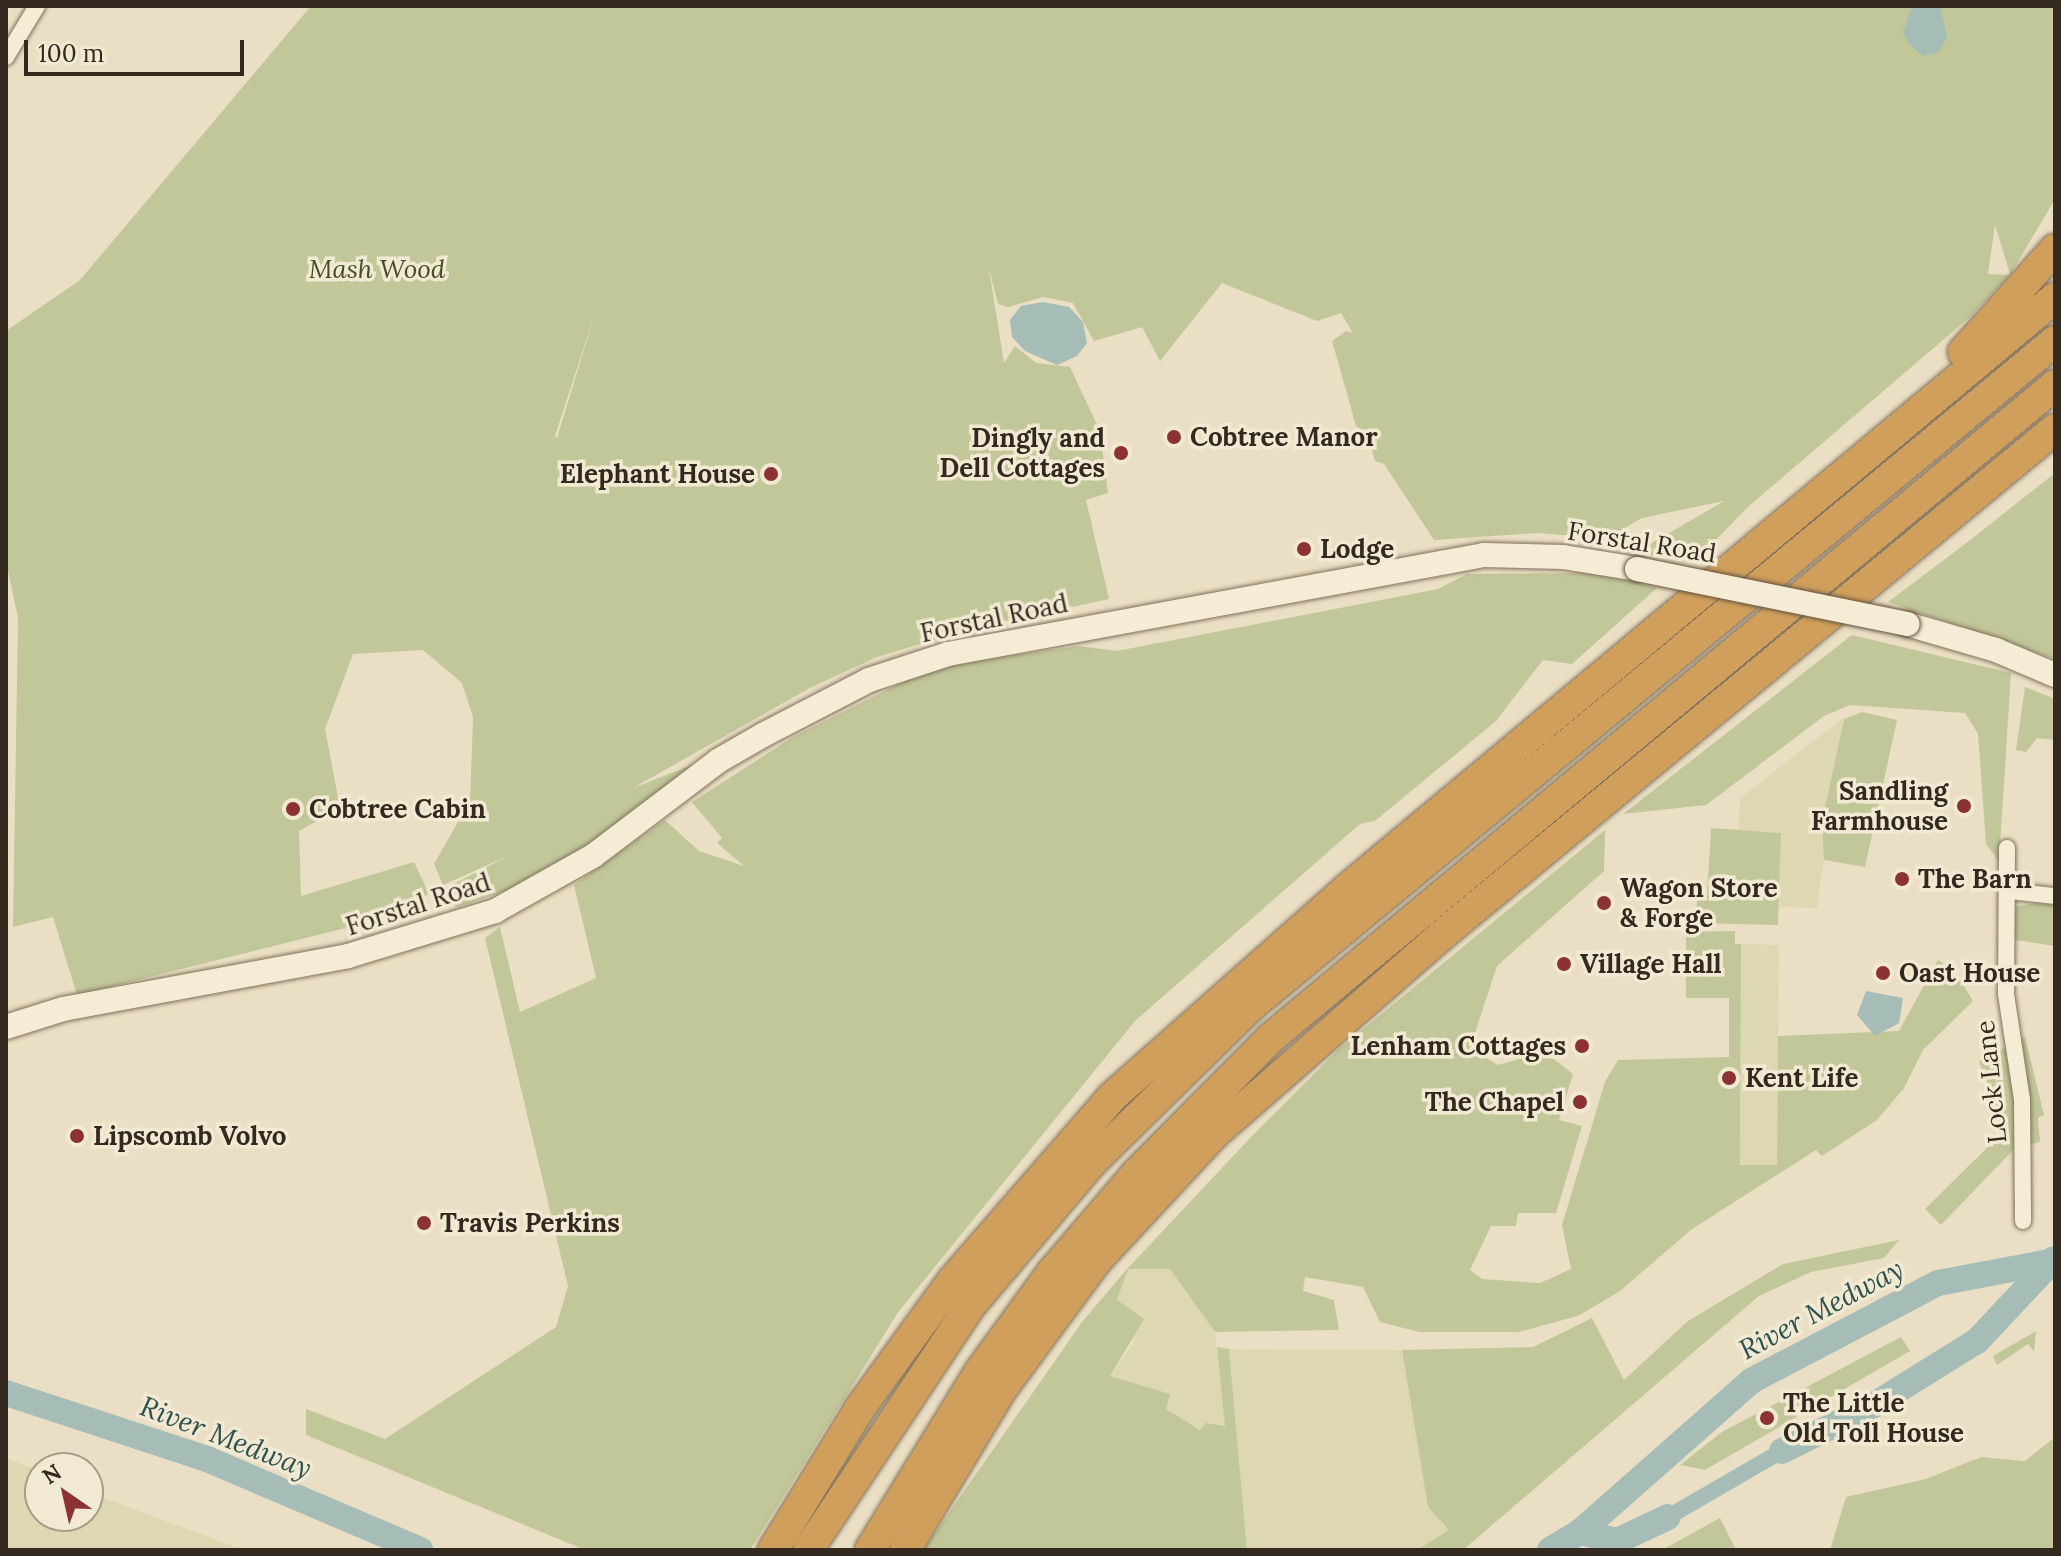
<!DOCTYPE html>
<html>
<head>
<meta charset="utf-8">
<style>
	body { margin:0 }
	#map { position:relative; width:2061px; height:1556px; overflow:hidden; background:#eadfc4; font-family:Lora,serif }
	div>[style] { position:absolute }
	.farmland>* { inset:0; background:#ded8b2 }
	.green>* { inset:0; background:#c1c799 }
	.water>* { inset:0; background:#a5bdb6 }
	.canal>* { height:16px; margin:-8px; padding:0 8px; transform-origin:8px; border-radius:8px; background:#a5bdb6 }
	.river>* { height:26px; margin:-13px; padding:0 13px; transform-origin:13px; border-radius:13px; background:#a5bdb6 }
	.roads { filter:drop-shadow(0 0 2px #82715c) drop-shadow(0 0 2px #82715c) }
	.street>* { height:16px; margin:-8px; padding:0 8px; transform-origin:8px; border-radius:8px; background:#f5ecd6 }
	.secondary>* { height:24px; margin:-12px; padding:0 12px; transform-origin:12px; border-radius:12px; background:#f5ecd6 }
	.highway>* { height:30px; margin:-15px; padding:0 15px; transform-origin:15px; border-radius:15px; background:#d19f5c }
	.bridges { filter:drop-shadow(0 0 2px #64523f) drop-shadow(0 0 2px #64523f) }
	.secondary-bridge>* { height:24px; margin:-12px; padding:0 12px; transform-origin:12px; border-radius:12px; background:#f5ecd6 }
	.dots>* { width:22px; height:22px; translate:-50% -50%; box-sizing:border-box; border:4px solid #f2e9d2; border-radius:50% }
	span { translate:-50% -50%; white-space:nowrap; text-align:center; line-height:1.15; -webkit-text-stroke:7px #f2e9d2; paint-order:stroke }
	.park-label { font-size:26px; color:#444e27; font-style:italic }
	.poi-label { font-size:26px; color:#34291f; font-weight:700 }
	.left { translate:0 -50%; text-align:left }
	.right { translate:-100% -50%; text-align:right }
	.street-label { font-size:26px; color:#34291f }
	.water-label { font-size:28px; color:#2f5250; font-style:italic }
	.frame { position:absolute; inset:0; border:8px solid #34291f; pointer-events:none }
	.north { position:absolute; left:24px; top:1452px; width:80px; height:80px; box-sizing:border-box; background:#f2e9d2; border:2px solid #a69c8a; border-radius:50%; rotate:326deg; font-size:22px; font-weight:700; line-height:32px; text-align:center; color:#34291f }
	.north::after { content:''; display:block; margin:auto; width:28px; height:36px; background:#8c3232; clip-path:polygon(50% 0,100% 100%,50% 72%,0 100%) }
	.scale { position:absolute; left:24px; top:40px; width:220px; height:36px; box-sizing:border-box; border:4px solid #34291f; border-top:0; padding-left:10px; font-size:24px; line-height:28px; white-space:nowrap; color:#34291f; -webkit-text-stroke:6px #f2e9d2; paint-order:stroke }
</style>
</head>
<body>
<div id="map">
	<div class="farmland">
		<div style="clip-path:polygon(1844px 717px,1822px 821px,1827px 839px,1817px 908px,1779px 907px,1781px 833px,1738px 830px,1740px 798px)"></div>
		<div style="clip-path:polygon(1741px 944px,1779px 945px,1777px 1165px,1740px 1165px)"></div>
		<div style="clip-path:polygon(1127px 1269px,1170px 1269px,1193px 1296px,1215px 1332px,1226px 1427px,1200px 1430px,1165px 1409px,1169px 1395px,1110px 1376px,1136px 1339px,1117px 1300px)"></div>
		<div style="clip-path:polygon(1229px 1349px,1402px 1350px,1428px 1507px,1450px 1531px,1417px 1550px,1247px 1550px)"></div>
		<div style="clip-path:polygon(6px 1458px,40px 1471px,40px 1516px,88px 1516px,88px 1492px,244px 1550px,6px 1550px)"></div>
	</div>
	<div class="green">
		<div style="clip-path:polygon(evenodd,311px 6px,2055px 6px,2055px 199px,2010px 275px,1971px 316px,1748px 507px,1695px 561px,1635px 553px,1724px 501px,1642px 518px,1606px 539px,1538px 533px,1434px 540px,1384px 464px,1375px 461px,1367px 433px,1356px 426px,1332px 341px,1346px 331px,1353px 333px,1341px 313px,1317px 321px,1222px 283px,1160px 361px,1142px 327px,1094px 341px,1073px 303px,1043px 297px,1008px 307px,998px 304px,989px 269px,1004px 363px,1015px 346px,1036px 363px,1070px 367px,1100px 431px,1108px 493px,1086px 500px,1109px 599px,967px 630px,877px 657px,810px 688px,633px 788px,697px 763px,595px 843px,535px 881px,458px 907px,444px 901px,438px 892px,512px 854px,443px 885px,434px 864px,470px 801px,473px 717px,462px 683px,423px 650px,353px 654px,325px 729px,340px 808px,299px 831px,301px 896px,414px 862px,429px 894px,358px 925px,77px 995px,53px 917px,13px 927px,18px 618px,6px 562px,6px 331px,80px 280px,311px 6px,1995px 225px,2010px 274px,2009px 275px,1988px 274px,1995px 225px,311px 6px,596px 310px,557px 438px,555px 436px,596px 310px)"></div>
		<div style="clip-path:polygon(2055px 473px,2055px 659px,1888px 602px,1969px 541px)"></div>
		<div style="clip-path:polygon(1595px 573px,1657px 588px,1572px 664px,1543px 660px,1496px 721px,1375px 821px,1360px 824px,1135px 1021px,899px 1311px,750px 1550px,585px 1550px,306px 1435px,306px 1409px,385px 1439px,556px 1327px,568px 1286px,485px 938px,500px 927px,520px 1012px,596px 978px,574px 885px,665px 820px,699px 851px,744px 866px,717px 843px,722px 838px,692px 802px,793px 737px,933px 667px,1079px 646px,1117px 651px,1438px 589px,1467px 574px)"></div>
		<div style="clip-path:polygon(1852px 635px,2011px 673px,1999px 861px,1986px 844px,1978px 734px,1965px 713px,1850px 705px,1824px 716px,1706px 805px,1623px 814px)"></div>
		<div style="clip-path:polygon(2025px 687px,2055px 699px,2055px 740px,2037px 738px,2026px 752px,2016px 750px)"></div>
		<div style="clip-path:polygon(1862px 712px,1897px 720px,1865px 867px,1824px 860px,1822px 821px,1844px 719px)"></div>
		<div style="clip-path:polygon(1711px 828px,1781px 833px,1778px 925px,1694px 923px,1698px 896px,1707px 896px)"></div>
		<div style="clip-path:polygon(1605px 830px,1604px 871px,1497px 966px,1470px 1048px,1498px 1065px,1533px 1055px,1554px 1059px,1573px 1074px,1559px 1120px,1582px 1126px,1556px 1213px,1518px 1213px,1516px 1226px,1491px 1226px,1470px 1270px,1482px 1279px,1540px 1283px,1571px 1269px,1562px 1225px,1605px 1082px,1618px 1060px,1729px 1057px,1729px 998px,1686px 998px,1686px 932px,1735px 931px,1735px 944px,1741px 944px,1740px 1165px,1777px 1165px,1778px 1036px,1899px 1031px,1938px 960px,1955px 971px,1973px 1001px,1923px 1050px,1904px 1088px,1877px 1120px,1822px 1156px,1816px 1150px,1692px 1229px,1620px 1291px,1578px 1316px,1518px 1332px,1419px 1332px,1380px 1322px,1363px 1287px,1305px 1277px,1303px 1291px,1334px 1300px,1339px 1330px,1215px 1332px,1170px 1269px,1128px 1269px,1117px 1300px,1144px 1319px,1110px 1376px,1170px 1394px,1166px 1409px,1200px 1430px,1206px 1423px,1225px 1426px,1217px 1347px,1229px 1349px,1247px 1550px,923px 1550px,1082px 1322px,1127px 1269px,1253px 1135px,1339px 1049px)"></div>
		<div style="clip-path:polygon(2035px 903px,2055px 905px,2055px 946px,2010px 939px,2012px 907px)"></div>
		<div style="clip-path:polygon(2025px 1037px,2044px 1115px,2038px 1118px,2040px 1142px,2015px 1148px,1941px 1225px,1925px 1209px,2002px 1133px,1979px 1061px)"></div>
		<div style="clip-path:polygon(1899px 1240px,1884px 1258px,1811px 1272px,1759px 1296px,1463px 1550px,1417px 1550px,1449px 1530px,1428px 1507px,1402px 1350px,1533px 1347px,1592px 1318px,1624px 1380px,1688px 1321px,1783px 1264px)"></div>
		<div style="clip-path:polygon(2036px 1331px,2034px 1352px,2028px 1344px,1997px 1365px,1993px 1356px)"></div>
		<div style="clip-path:polygon(1901px 1337px,1910px 1351px,1705px 1470px,1680px 1465px,1722px 1432px)"></div>
		<div style="clip-path:polygon(2055px 1437px,2055px 1550px,1830px 1550px,1846px 1497px,1926px 1479px,1981px 1457px,2025px 1461px)"></div>
		<div style="clip-path:polygon(1720px 1518px,1736px 1550px,1662px 1550px)"></div>
	</div>
	<div class="water">
		<div style="clip-path:polygon(1912px 6px,1940px 6px,1947px 37px,1939px 52px,1923px 56px,1908px 43px,1903px 33px)"></div>
		<div style="clip-path:polygon(1043px 302px,1069px 307px,1083px 322px,1087px 343px,1077px 356px,1057px 365px,1025px 351px,1012px 337px,1010px 320px,1021px 306px)"></div>
		<div style="clip-path:polygon(1866px 991px,1903px 998px,1899px 1023px,1875px 1036px,1857px 1015px)"></div>
	</div>
	<div class="canal">
		<div style="left:1668px;top:1517px;width:132px;rotate:-30.1deg"></div>
	</div>
	<div class="river">
		<div style="left:6px;top:1393px;width:212px;rotate:18.2deg"></div>
		<div style="left:207px;top:1459px;width:232px;rotate:23.1deg"></div>
		<div style="left:1782px;top:1451px;width:103px;rotate:-26.6deg"></div>
		<div style="left:1874px;top:1405px;width:121px;rotate:-31.9deg"></div>
		<div style="left:1977px;top:1341px;width:112px;rotate:-46.8deg"></div>
		<div style="left:1580px;top:1532px;width:38px;rotate:14deg"></div>
		<div style="left:1617px;top:1541px;width:56px;rotate:-25.2deg"></div>
		<div style="left:1550px;top:1550px;width:35px;rotate:-31deg"></div>
		<div style="left:1580px;top:1532px;width:228px;rotate:-41.4deg"></div>
		<div style="left:1751px;top:1381px;width:211px;rotate:-27.7deg"></div>
		<div style="left:1938px;top:1283px;width:113px;rotate:-10.7deg"></div>
	</div>
	<div class="roads">
		<div class="street">
			<div style="left:6px;top:57px;width:60px;rotate:-58.7deg"></div>
			<div style="left:2007px;top:848px;width:146px;rotate:90.4deg"></div>
			<div style="left:2006px;top:994px;width:107px;rotate:81.4deg"></div>
			<div style="left:2022px;top:1100px;width:121px;rotate:89.5deg"></div>
			<div style="left:2008px;top:891px;width:47px;rotate:6.1deg"></div>
		</div>
		<div class="secondary">
			<div style="left:1907px;top:624px;width:93px;rotate:16.3deg"></div>
			<div style="left:1996px;top:650px;width:64px;rotate:23deg"></div>
			<div style="left:6px;top:1027px;width:60px;rotate:-17.5deg"></div>
			<div style="left:63px;top:1009px;width:290px;rotate:-10.5deg"></div>
			<div style="left:348px;top:956px;width:154px;rotate:-17deg"></div>
			<div style="left:495px;top:911px;width:112px;rotate:-29.3deg"></div>
			<div style="left:593px;top:856px;width:157px;rotate:-37.2deg"></div>
			<div style="left:718px;top:761px;width:52px;rotate:-30deg"></div>
			<div style="left:763px;top:735px;width:119px;rotate:-27.4deg"></div>
			<div style="left:869px;top:680px;width:83px;rotate:-18.2deg"></div>
			<div style="left:948px;top:654px;width:545px;rotate:-10.46deg"></div>
			<div style="left:1484px;top:555px;width:79px;rotate:1.5deg"></div>
			<div style="left:1563px;top:557px;width:75px;rotate:9.2deg"></div>
		</div>
		<div class="highway">
			<div style="left:1963px;top:352px;width:138px;rotate:-48.2deg"></div>
			<div style="left:773px;top:1550px;width:167px;rotate:-58.5deg"></div>
			<div style="left:860px;top:1408px;width:158px;rotate:-54deg"></div>
			<div style="left:953px;top:1280px;width:242px;rotate:-49deg"></div>
			<div style="left:1112px;top:1097px;width:315px;rotate:-41.5deg"></div>
			<div style="left:1348px;top:888px;width:921px;rotate:-39.85deg"></div>
			<div style="left:808px;top:1550px;width:293px;rotate:-56.4deg"></div>
			<div style="left:970px;top:1306px;width:189px;rotate:-49.7deg"></div>
			<div style="left:1092px;top:1162px;width:223px;rotate:-44.5deg"></div>
			<div style="left:1251px;top:1006px;width:1043px;rotate:-39.59deg"></div>
			<div style="left:870px;top:1550px;width:210px;rotate:-58.4deg"></div>
			<div style="left:980px;top:1371px;width:124px;rotate:-53.9deg"></div>
			<div style="left:1053px;top:1271px;width:128px;rotate:-49.4deg"></div>
			<div style="left:1136px;top:1174px;width:193px;rotate:-45.2deg"></div>
			<div style="left:1272px;top:1037px;width:1019px;rotate:-39.78deg"></div>
			<div style="left:905px;top:1550px;width:187px;rotate:-59deg"></div>
			<div style="left:1001px;top:1390px;width:160px;rotate:-53.6deg"></div>
			<div style="left:1096px;top:1261px;width:175px;rotate:-47.1deg"></div>
			<div style="left:1215px;top:1133px;width:303px;rotate:-41.1deg"></div>
			<div style="left:1443px;top:934px;width:793px;rotate:-39.53deg"></div>
		</div>
	</div>
	<div class="bridges">
		<div class="secondary-bridge">
			<div style="left:1637px;top:569px;width:276px;rotate:11.5deg"></div>
		</div>
	</div>
	<div class="dots">
		<div style="left:1174px;top:437px;background:#8c3232"></div>
		<div style="left:1121px;top:453px;background:#8c3232"></div>
		<div style="left:771px;top:474px;background:#8c3232"></div>
		<div style="left:1304px;top:549px;background:#8c3232"></div>
		<div style="left:1964px;top:806px;background:#8c3232"></div>
		<div style="left:293px;top:809px;background:#8c3232"></div>
		<div style="left:1902px;top:879px;background:#8c3232"></div>
		<div style="left:1604px;top:903px;background:#8c3232"></div>
		<div style="left:1564px;top:964px;background:#8c3232"></div>
		<div style="left:1883px;top:973px;background:#8c3232"></div>
		<div style="left:1582px;top:1046px;background:#8c3232"></div>
		<div style="left:1729px;top:1078px;background:#8c3232"></div>
		<div style="left:1580px;top:1102px;background:#8c3232"></div>
		<div style="left:77px;top:1136px;background:#8c3232"></div>
		<div style="left:424px;top:1223px;background:#8c3232"></div>
		<div style="left:1767px;top:1418px;background:#8c3232"></div>
	</div>
	<div class="park-label">
		<span style="left:377px;top:269px">Mash Wood</span>
	</div>
	<div class="poi-label">
		<span class="left" style="left:1190px;top:437px">Cobtree Manor</span>
		<span class="right" style="left:1105px;top:453px">Dingly and<br>Dell Cottages</span>
		<span class="right" style="left:755px;top:474px">Elephant House</span>
		<span class="left" style="left:1320px;top:549px">Lodge</span>
		<span class="right" style="left:1948px;top:806px">Sandling<br>Farmhouse</span>
		<span class="left" style="left:309px;top:809px">Cobtree Cabin</span>
		<span class="left" style="left:1918px;top:879px">The Barn</span>
		<span class="left" style="left:1620px;top:903px">Wagon Store<br>&amp; Forge</span>
		<span class="left" style="left:1580px;top:964px">Village Hall</span>
		<span class="left" style="left:1899px;top:973px">Oast House</span>
		<span class="right" style="left:1566px;top:1046px">Lenham Cottages</span>
		<span class="left" style="left:1745px;top:1078px">Kent Life</span>
		<span class="right" style="left:1564px;top:1102px">The Chapel</span>
		<span class="left" style="left:93px;top:1136px">Lipscomb Volvo</span>
		<span class="left" style="left:440px;top:1223px">Travis Perkins</span>
		<span class="left" style="left:1783px;top:1418px">The Little<br>Old Toll House</span>
	</div>
	<div class="street-label">
		<span style="left:1642px;top:542px;rotate:9deg">Forstal Road</span>
		<span style="left:994px;top:618px;rotate:-12deg">Forstal Road</span>
		<span style="left:418px;top:904px;rotate:-18deg">Forstal Road</span>
		<span style="left:1991px;top:1082px;rotate:-96deg">Lock Lane</span>
	</div>
	<div class="water-label">
		<span style="left:1821px;top:1309px;rotate:-28deg">River Medway</span>
		<span style="left:226px;top:1437px;rotate:21deg">River Medway</span>
	</div>
	<div class="frame"></div>
	<div class="north">N</div>
	<div class="scale">100 m</div>
</div>
</body>
</html>
